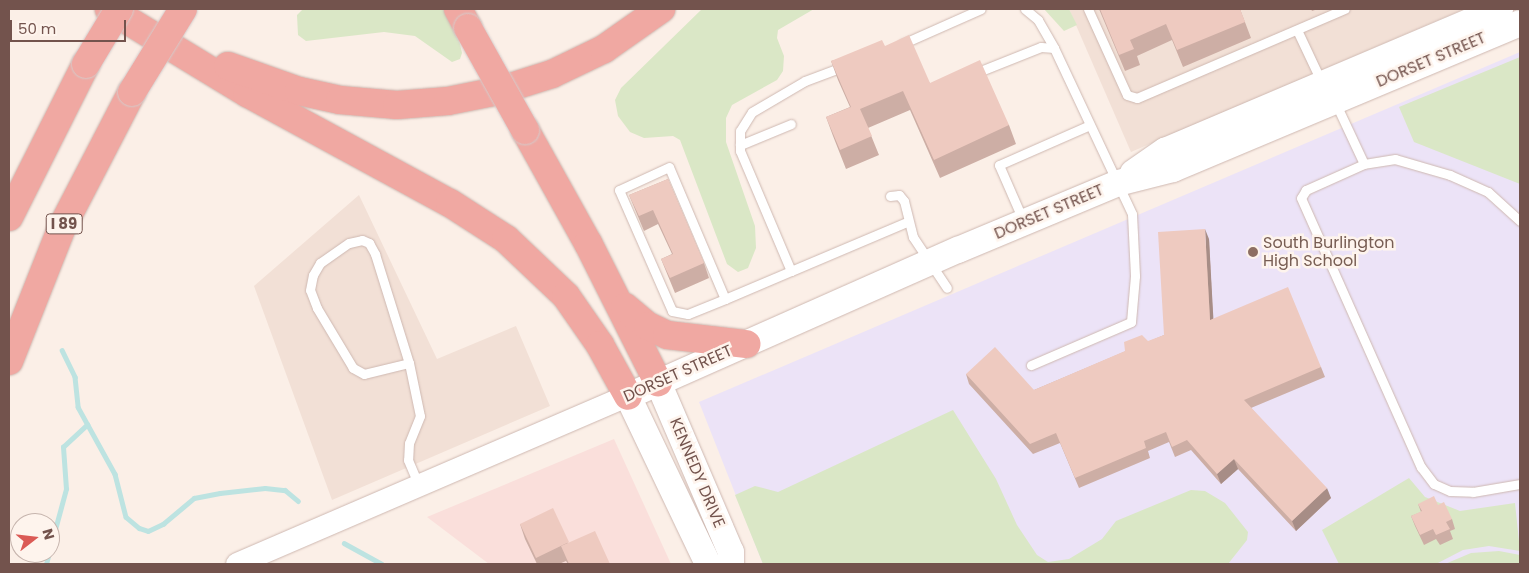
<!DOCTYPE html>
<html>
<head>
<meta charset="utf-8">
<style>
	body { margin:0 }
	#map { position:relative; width:1529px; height:573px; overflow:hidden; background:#fbefe7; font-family:Poppins,sans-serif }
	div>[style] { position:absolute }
	.residential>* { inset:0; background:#f2e0d6 }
	.commercial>* { inset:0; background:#fadfdb }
	.education>* { inset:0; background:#ece3f7 }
	.green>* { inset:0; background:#dae7c6 }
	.stream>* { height:4.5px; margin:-2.25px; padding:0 2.25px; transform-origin:2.25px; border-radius:2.25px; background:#bde3e1 }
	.roads { filter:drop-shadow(0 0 1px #ceb8b1) drop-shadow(0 0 1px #ceb8b1) }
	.service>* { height:9px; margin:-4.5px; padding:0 4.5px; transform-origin:4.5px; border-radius:4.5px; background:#fff }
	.tertiary>* { height:22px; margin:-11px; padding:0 11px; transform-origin:11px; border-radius:11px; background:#fff }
	.secondary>* { height:26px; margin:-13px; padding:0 13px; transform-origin:13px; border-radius:13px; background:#fff }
	.motorway>* { height:28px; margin:-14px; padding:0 14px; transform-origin:14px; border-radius:14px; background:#f0a8a2 }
	.bridges { filter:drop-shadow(0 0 1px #d5cbca) drop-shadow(0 0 1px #d5cbca) }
	.motorway-bridge>* { height:28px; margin:-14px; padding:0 14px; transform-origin:14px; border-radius:14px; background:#f0a8a2 }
	.wall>* { inset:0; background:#cdaea5 }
	.shaded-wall>* { inset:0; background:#a78d86 }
	.building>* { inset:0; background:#eecac0 }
	.dots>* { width:14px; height:14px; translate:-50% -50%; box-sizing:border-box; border:2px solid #fef4ed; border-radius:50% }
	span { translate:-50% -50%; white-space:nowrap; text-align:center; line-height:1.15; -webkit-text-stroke:5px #fef4ed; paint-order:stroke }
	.shield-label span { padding:1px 4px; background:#fef4ed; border:1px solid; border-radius:4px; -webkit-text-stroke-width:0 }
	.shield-label { font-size:15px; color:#73534d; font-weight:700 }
	.street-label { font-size:16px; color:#73534d }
	.education-label { font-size:16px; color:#785e54 }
	.left { translate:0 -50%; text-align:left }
	.frame { position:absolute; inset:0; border:10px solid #73534d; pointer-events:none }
	.north { position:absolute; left:10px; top:513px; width:50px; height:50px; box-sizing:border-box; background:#fef4ed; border:1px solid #c6b4ad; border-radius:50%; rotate:74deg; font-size:14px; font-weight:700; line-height:20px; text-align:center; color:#73534d }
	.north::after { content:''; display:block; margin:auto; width:18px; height:22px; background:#db5a55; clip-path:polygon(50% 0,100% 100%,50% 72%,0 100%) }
	.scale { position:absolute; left:10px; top:20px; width:116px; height:22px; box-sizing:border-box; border:2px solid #73534d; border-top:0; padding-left:6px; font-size:15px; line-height:18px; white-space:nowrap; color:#73534d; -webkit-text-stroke:4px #fef4ed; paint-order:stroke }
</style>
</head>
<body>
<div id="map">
	<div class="residential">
		<div style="clip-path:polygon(1069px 9px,1464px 9px,1131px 152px)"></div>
		<div style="clip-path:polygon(359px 195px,437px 359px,516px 326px,550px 406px,332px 500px,254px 286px)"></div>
	</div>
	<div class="commercial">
		<div style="clip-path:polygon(614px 439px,671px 564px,489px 564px,427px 517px)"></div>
	</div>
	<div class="education">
		<div style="clip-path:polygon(1520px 52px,1520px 564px,763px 564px,699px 402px)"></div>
	</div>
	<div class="green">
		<div style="clip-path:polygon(303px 9px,443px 9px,458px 35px,462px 53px,460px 59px,452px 62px,415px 36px,384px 32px,306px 41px,298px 35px,297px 15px)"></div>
		<div style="clip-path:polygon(702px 9px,814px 9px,778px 30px,777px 38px,784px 56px,783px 71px,777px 80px,732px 105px,726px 118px,726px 142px,755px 226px,756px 248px,748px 268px,738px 272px,727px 264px,680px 140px,673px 136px,644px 138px,630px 132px,618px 116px,615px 100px,621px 88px)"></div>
		<div style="clip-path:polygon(1044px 9px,1069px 9px,1077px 25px,1064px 31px)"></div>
		<div style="clip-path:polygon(1520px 57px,1520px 184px,1414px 142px,1399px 107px)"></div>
		<div style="clip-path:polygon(953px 410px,996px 479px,1017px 525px,1037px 555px,1048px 562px,1069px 559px,1102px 539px,1116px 521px,1191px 490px,1205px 491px,1225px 503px,1248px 532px,1247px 540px,1228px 564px,763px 564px,735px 495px,755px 486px,778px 492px)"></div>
		<div style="clip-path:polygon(1409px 478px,1425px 497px,1460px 511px,1515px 503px,1520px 551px,1489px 546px,1463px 550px,1436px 564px,1339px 564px,1322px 530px)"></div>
		<div style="clip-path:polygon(1499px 551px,1520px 555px,1520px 564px,1445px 564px,1471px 553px)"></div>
	</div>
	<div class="stream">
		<div style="left:62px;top:350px;width:30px;rotate:64deg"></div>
		<div style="left:75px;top:377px;width:30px;rotate:84deg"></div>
		<div style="left:78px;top:407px;width:77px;rotate:61.1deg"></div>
		<div style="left:115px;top:474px;width:44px;rotate:75.7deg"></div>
		<div style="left:126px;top:517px;width:17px;rotate:40deg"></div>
		<div style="left:139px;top:528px;width:9px;rotate:18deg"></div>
		<div style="left:148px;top:531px;width:17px;rotate:-25deg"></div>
		<div style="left:163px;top:524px;width:40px;rotate:-40deg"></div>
		<div style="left:194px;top:498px;width:26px;rotate:-11deg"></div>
		<div style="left:220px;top:493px;width:45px;rotate:-6.3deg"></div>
		<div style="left:265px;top:488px;width:20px;rotate:6deg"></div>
		<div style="left:285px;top:490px;width:17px;rotate:40deg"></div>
		<div style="left:344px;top:543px;width:43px;rotate:28.9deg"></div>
		<div style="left:50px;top:548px;width:61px;rotate:-74.8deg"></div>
		<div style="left:66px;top:489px;width:42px;rotate:-94.1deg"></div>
		<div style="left:63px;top:447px;width:33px;rotate:-43deg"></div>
		<div style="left:46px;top:564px;width:11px;rotate:-75deg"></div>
	</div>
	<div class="roads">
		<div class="service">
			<div style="left:1025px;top:9px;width:17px;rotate:40deg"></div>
			<div style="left:1038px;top:20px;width:32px;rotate:60deg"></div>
			<div style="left:1088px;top:9px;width:94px;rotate:65.6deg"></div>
			<div style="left:1127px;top:95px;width:10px;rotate:17deg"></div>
			<div style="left:1137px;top:98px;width:226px;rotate:-23.2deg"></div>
			<div style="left:1297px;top:30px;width:56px;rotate:64.8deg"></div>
			<div style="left:902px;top:44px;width:86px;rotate:-23.9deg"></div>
			<div style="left:973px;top:74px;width:73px;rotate:-21.7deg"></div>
			<div style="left:1041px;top:47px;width:13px;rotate:4deg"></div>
			<div style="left:1054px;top:48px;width:183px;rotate:64.8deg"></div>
			<div style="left:1132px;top:214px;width:62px;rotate:87.2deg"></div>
			<div style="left:1135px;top:276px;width:46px;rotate:95deg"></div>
			<div style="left:1131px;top:322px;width:109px;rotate:156.7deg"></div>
			<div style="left:1335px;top:102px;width:68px;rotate:64.9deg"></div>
			<div style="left:740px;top:145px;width:55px;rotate:-22.4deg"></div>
			<div style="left:890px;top:196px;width:9px;rotate:-6deg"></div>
			<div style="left:899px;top:195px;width:8px;rotate:50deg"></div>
			<div style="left:904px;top:201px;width:37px;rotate:76deg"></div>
			<div style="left:913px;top:237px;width:61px;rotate:56.3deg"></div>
			<div style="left:1023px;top:220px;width:60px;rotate:-113.6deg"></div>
			<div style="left:999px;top:165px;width:99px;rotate:-23.7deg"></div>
			<div style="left:1520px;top:221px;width:43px;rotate:-137.8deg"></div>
			<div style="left:1488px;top:192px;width:42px;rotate:-155.9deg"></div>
			<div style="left:1450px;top:175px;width:57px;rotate:-163.8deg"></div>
			<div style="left:1395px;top:159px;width:31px;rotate:171deg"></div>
			<div style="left:1364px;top:164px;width:64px;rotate:155.9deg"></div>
			<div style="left:1306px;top:190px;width:9px;rotate:122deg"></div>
			<div style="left:1301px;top:198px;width:295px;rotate:66deg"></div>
			<div style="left:1421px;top:467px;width:21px;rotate:53deg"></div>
			<div style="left:1434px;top:484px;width:17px;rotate:24deg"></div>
			<div style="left:1450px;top:491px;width:23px;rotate:2deg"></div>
			<div style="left:1473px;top:492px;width:48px;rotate:-9.7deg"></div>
			<div style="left:791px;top:271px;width:126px;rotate:-22.9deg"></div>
			<div style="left:725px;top:299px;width:143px;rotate:-113deg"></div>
			<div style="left:669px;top:167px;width:55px;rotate:155.3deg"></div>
			<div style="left:619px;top:190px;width:132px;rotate:66.3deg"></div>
			<div style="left:672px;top:311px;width:16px;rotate:11deg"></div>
			<div style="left:688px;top:314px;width:40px;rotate:-22deg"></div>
			<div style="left:725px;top:299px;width:72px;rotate:-23deg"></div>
			<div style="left:791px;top:271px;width:130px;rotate:-113deg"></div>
			<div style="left:740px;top:151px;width:20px;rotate:-90deg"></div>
			<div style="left:740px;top:131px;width:22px;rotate:-58deg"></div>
			<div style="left:752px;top:112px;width:61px;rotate:-30.3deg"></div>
			<div style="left:805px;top:81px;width:43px;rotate:-20.6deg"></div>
			<div style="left:409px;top:363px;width:46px;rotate:166.3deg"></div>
			<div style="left:364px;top:374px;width:13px;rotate:-151deg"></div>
			<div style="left:353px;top:368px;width:70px;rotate:-121deg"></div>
			<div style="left:317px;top:308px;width:19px;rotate:-111deg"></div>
			<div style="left:310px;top:290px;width:15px;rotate:-79deg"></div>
			<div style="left:313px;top:275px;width:14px;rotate:-60deg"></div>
			<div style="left:320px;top:263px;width:35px;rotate:-35deg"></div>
			<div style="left:349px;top:243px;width:13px;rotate:-13deg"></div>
			<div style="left:362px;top:240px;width:8px;rotate:23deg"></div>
			<div style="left:369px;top:243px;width:13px;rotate:61deg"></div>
			<div style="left:375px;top:254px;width:114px;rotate:72.7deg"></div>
			<div style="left:409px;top:363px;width:54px;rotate:78.3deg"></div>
			<div style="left:420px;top:416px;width:29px;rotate:112deg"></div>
			<div style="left:409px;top:443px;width:17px;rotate:93deg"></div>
			<div style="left:408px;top:460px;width:28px;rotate:67deg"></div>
		</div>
		<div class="tertiary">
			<div style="left:237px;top:564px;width:426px;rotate:-23.3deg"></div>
		</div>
		<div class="secondary">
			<div style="left:1133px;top:173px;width:39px;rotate:-35deg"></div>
			<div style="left:1165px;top:151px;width:364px;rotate:-23deg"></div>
			<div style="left:658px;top:382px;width:185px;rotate:66.8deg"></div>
			<div style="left:731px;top:552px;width:12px;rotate:90deg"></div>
			<div style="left:708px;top:564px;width:186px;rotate:-115.5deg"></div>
			<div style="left:628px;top:396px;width:361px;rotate:-23.9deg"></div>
			<div style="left:958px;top:250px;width:173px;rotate:-22.7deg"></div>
			<div style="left:1118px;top:183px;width:57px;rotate:-14.3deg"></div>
			<div style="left:1173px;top:169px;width:376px;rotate:-22.8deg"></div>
		</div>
		<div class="motorway">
			<div style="left:109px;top:9px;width:162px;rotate:31.3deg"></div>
			<div style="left:247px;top:93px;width:231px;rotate:28.5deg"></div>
			<div style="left:450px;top:203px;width:67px;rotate:32.7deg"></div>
			<div style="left:506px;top:239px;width:83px;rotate:43.5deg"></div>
			<div style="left:566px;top:296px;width:60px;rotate:55.2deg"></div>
			<div style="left:600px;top:345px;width:58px;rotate:61.2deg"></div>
			<div style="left:458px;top:9px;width:21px;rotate:62deg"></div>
			<div style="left:228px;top:66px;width:75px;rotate:19.4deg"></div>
			<div style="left:299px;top:91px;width:42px;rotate:12.4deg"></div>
			<div style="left:340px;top:100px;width:57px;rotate:5deg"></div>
			<div style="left:397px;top:105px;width:51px;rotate:-4.5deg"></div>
			<div style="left:448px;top:101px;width:51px;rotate:-11.3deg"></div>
			<div style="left:498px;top:91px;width:57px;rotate:-17.5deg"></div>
			<div style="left:552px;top:74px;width:58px;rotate:-25.7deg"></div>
			<div style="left:604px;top:49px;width:70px;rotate:-35.1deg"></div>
			<div style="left:525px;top:130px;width:129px;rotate:60.9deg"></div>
			<div style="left:588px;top:243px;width:156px;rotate:63.3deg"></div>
			<div style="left:9px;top:217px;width:171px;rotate:-63.3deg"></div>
			<div style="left:625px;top:307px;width:30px;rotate:40deg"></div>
			<div style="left:648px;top:326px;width:21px;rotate:25deg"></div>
			<div style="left:667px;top:335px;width:80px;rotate:6.5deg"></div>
			<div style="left:9px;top:361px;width:144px;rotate:-68.4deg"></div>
			<div style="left:62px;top:227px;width:152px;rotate:-62.6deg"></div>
		</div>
	</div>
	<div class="bridges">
		<div class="motorway-bridge">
			<div style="left:468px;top:28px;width:117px;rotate:60.8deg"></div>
			<div style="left:86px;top:64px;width:64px;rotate:-59deg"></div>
			<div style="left:132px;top:92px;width:97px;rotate:-58.4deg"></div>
		</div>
	</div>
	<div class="wall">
		<div style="clip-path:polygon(1099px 9px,1240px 9px,1251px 38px,1183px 67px,1172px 40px,1137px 56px,1140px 65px,1125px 71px)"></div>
		<div style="clip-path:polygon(1311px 9px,1318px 9px,1312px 11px)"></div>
		<div style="clip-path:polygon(885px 46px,930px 83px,1009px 125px,1016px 144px,940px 178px,910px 110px,868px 128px,879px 155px,846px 169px,833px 136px,826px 117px,850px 107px,838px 80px,831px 61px)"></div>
		<div style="clip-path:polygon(668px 179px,704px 263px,709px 278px,675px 293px,661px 259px,672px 254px,658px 224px,644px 231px,629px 195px)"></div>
		<div style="clip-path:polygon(1209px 239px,1213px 319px,1321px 367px,1325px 377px,1251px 408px,1331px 498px,1296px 531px,1238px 469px,1221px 484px,1191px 450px,1175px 457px,1169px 442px,1148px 451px,1150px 458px,1079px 488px,1060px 443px,1033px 454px,969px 384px,966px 374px,1034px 390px,1164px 335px)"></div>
		<div style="clip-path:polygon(1418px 504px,1452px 519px,1455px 529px,1450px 531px,1453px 539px,1440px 545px,1436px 539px,1424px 545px,1415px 526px,1411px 516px,1421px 512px)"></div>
		<div style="clip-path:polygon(520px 524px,569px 543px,610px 564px,568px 564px,566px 561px,559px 564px,537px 564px,525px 539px)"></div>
	</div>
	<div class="shaded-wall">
		<div style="clip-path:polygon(1205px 229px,1209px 239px,1214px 330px,1210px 320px)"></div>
		<div style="clip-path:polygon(1234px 459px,1238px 469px,1221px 484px,1217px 474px)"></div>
		<div style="clip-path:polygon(1327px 488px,1331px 498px,1296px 531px,1292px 521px)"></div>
	</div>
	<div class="building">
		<div style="clip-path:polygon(1100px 9px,1240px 9px,1245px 22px,1177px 50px,1166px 24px,1130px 40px,1134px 49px,1119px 55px)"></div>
		<div style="clip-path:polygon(909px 35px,930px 83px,980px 60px,1009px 125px,934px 160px,903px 91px,860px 109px,872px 136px,840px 150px,826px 117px,851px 107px,831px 61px,882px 40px,885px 46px)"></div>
		<div style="clip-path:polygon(668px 179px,704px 263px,670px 278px,661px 259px,673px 254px,653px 210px,639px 216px,629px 195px)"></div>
		<div style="clip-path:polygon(1205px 229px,1210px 320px,1288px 287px,1321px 367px,1244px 400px,1327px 488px,1292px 521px,1234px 459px,1217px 474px,1187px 440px,1172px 447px,1166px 432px,1144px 441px,1146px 448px,1075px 478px,1056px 433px,1030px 444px,966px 374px,995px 347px,1034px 390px,1125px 351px,1124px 342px,1142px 335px,1148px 341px,1164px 335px,1158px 232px)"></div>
		<div style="clip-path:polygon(1434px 496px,1438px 505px,1444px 502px,1452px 519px,1446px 522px,1450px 529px,1436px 535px,1433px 529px,1420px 535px,1411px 516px,1422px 511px,1418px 504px)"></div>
		<div style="clip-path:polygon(553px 508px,569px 542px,536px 558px,520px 524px)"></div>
		<div style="clip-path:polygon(595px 531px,610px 564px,569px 564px,561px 546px)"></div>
	</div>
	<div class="dots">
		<div style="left:1253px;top:252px;background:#8d6e63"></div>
	</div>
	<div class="shield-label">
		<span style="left:64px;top:224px">I 89</span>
	</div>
	<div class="street-label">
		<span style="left:1431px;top:60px;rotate:-23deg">DORSET STREET</span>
		<span style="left:1049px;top:212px;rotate:-23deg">DORSET STREET</span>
		<span style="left:678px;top:374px;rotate:-24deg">DORSET STREET</span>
		<span style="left:697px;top:473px;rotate:67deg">KENNEDY DRIVE</span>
	</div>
	<div class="education-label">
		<span class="left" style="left:1263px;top:252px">South Burlington<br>High School</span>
	</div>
	<div class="frame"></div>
	<div class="north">N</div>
	<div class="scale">50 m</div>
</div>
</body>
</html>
